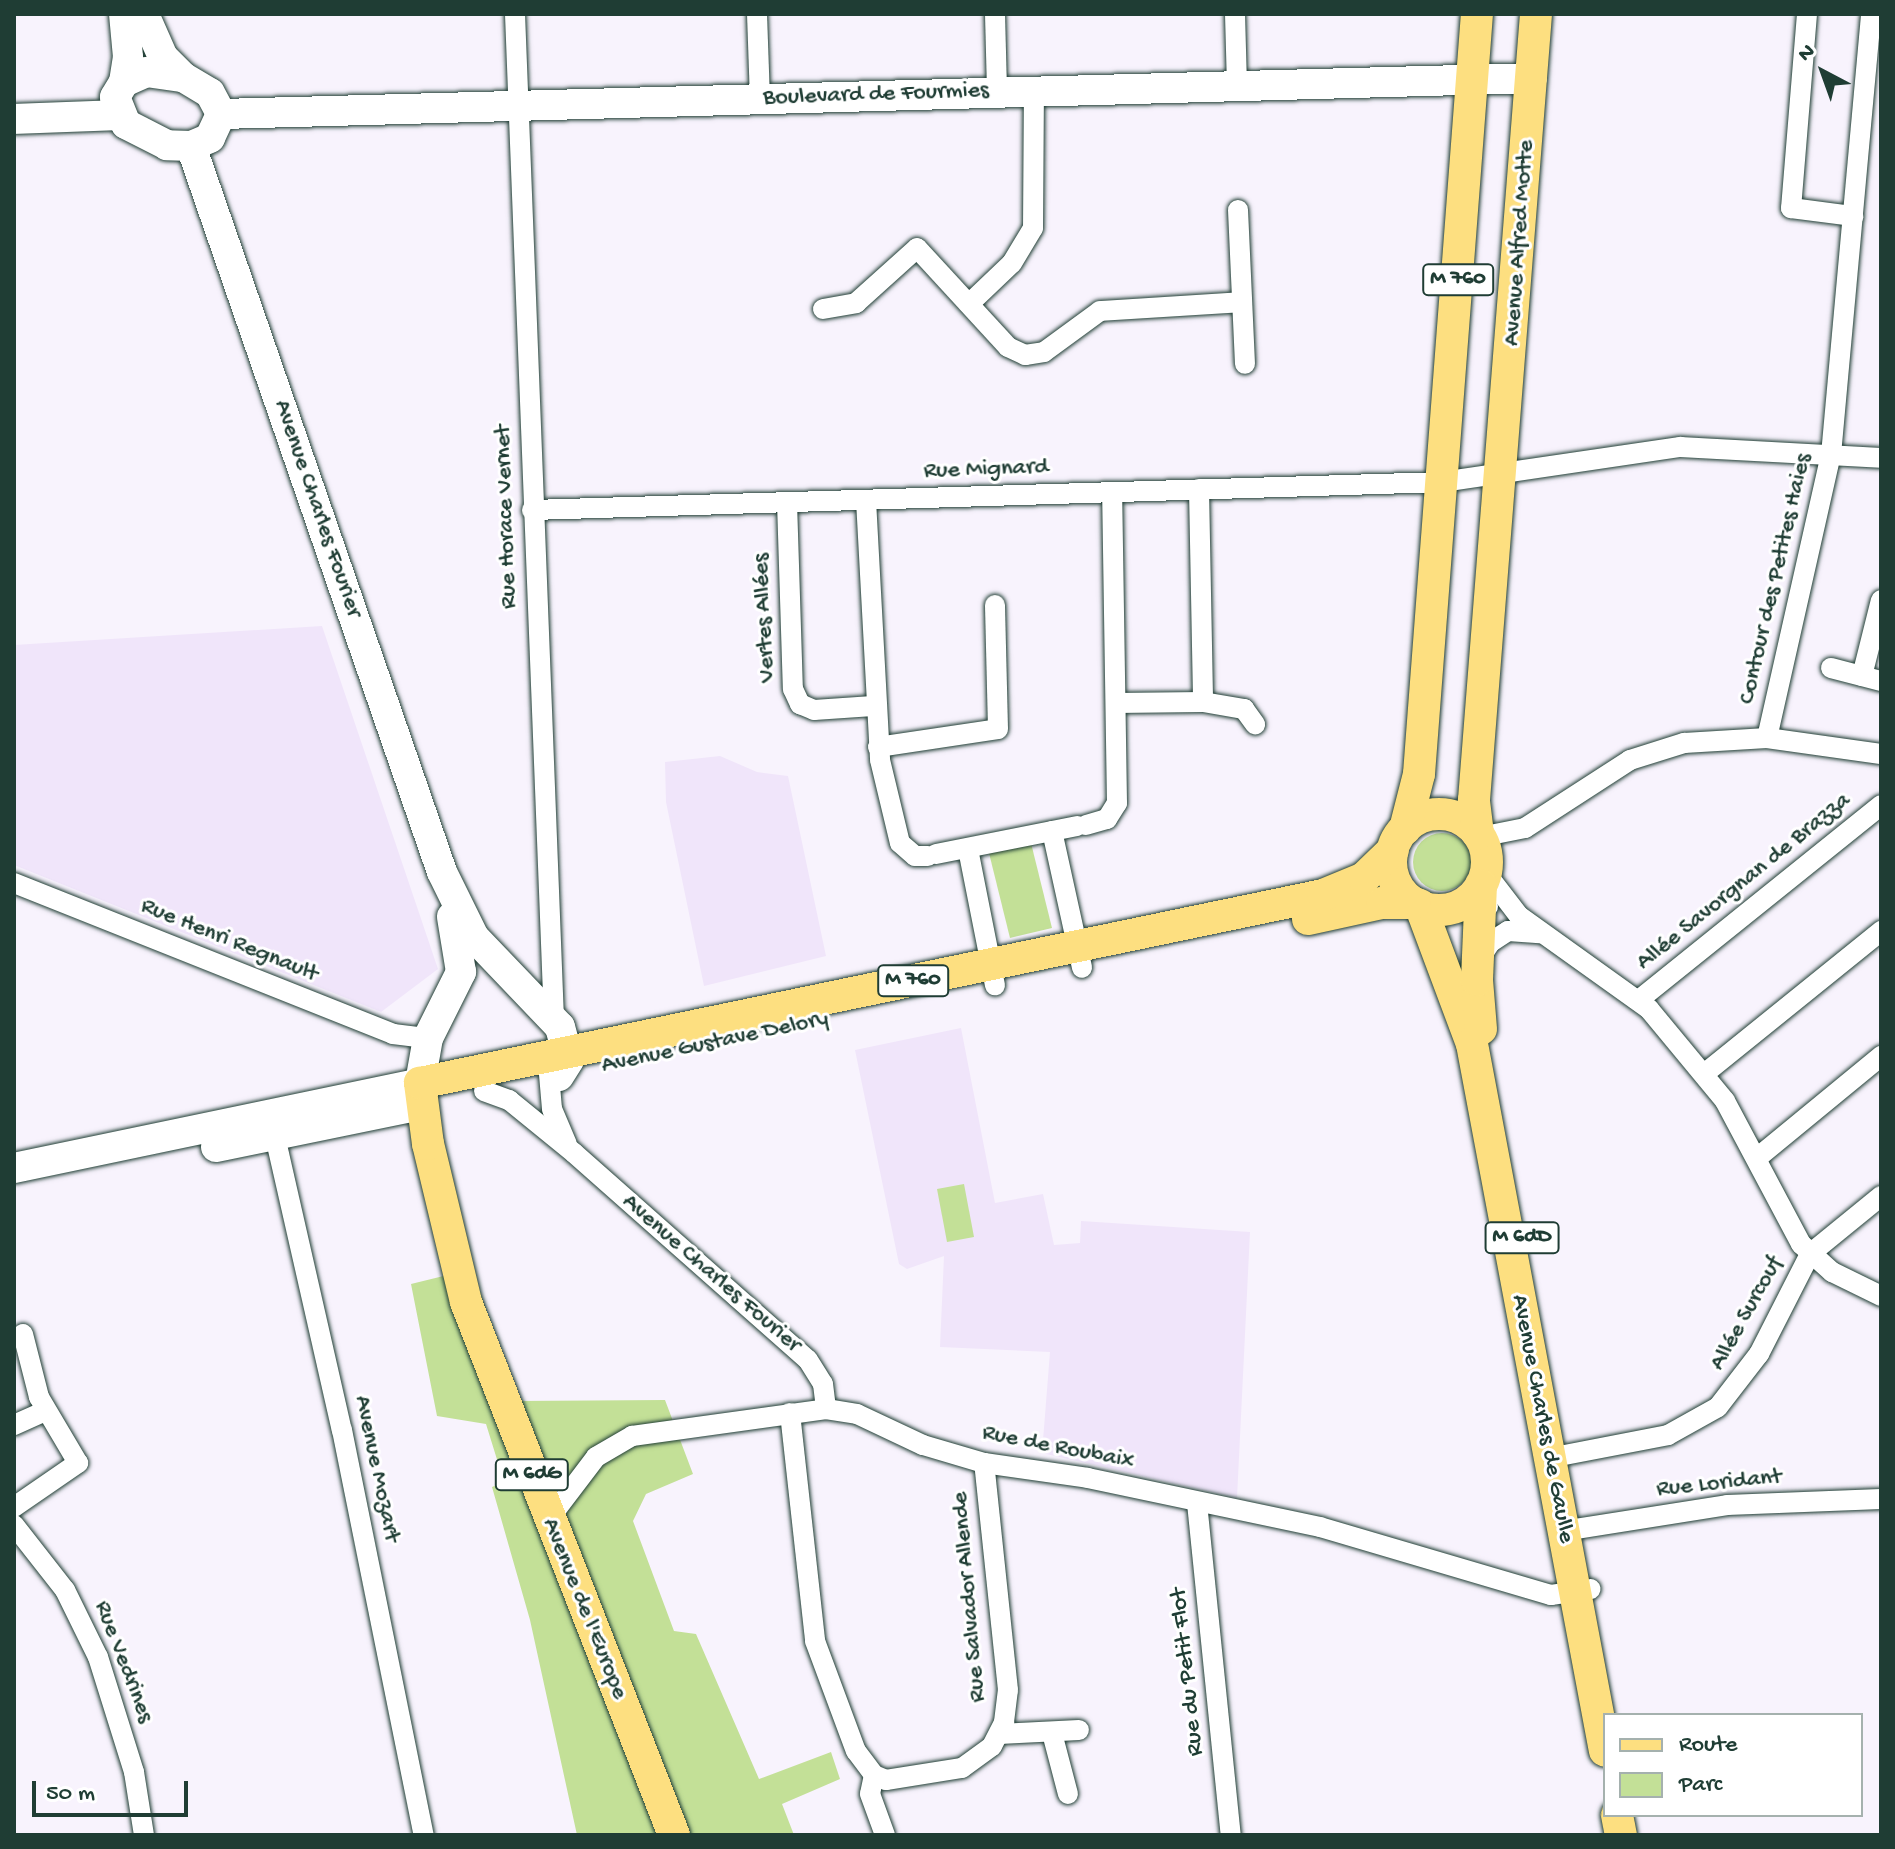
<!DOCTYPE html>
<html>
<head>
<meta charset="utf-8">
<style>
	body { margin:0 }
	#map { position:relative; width:1895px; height:1849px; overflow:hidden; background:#f8f3fd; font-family:"Gochi Hand",sans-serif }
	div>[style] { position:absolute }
	.built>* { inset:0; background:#f0e5fa }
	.green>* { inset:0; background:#c3e097 }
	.round { border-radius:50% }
	.roads { filter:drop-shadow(0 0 2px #1f3d34) drop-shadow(0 0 2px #1f3d34) }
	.street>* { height:20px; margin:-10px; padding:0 10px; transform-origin:10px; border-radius:10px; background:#fff }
	.secondary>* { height:30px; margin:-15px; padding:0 15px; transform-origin:15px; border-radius:15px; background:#fff }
	.primary>* { height:32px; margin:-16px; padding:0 16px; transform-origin:16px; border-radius:16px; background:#fddf80 }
	.primary>.ring { margin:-16px; padding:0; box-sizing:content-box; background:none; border:32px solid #fddf80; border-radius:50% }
	span { translate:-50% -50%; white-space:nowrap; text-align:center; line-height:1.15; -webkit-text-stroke:6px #fff; paint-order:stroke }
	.shield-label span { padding:2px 6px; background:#fff; border:2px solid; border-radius:6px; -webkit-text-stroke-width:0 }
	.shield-label { font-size:22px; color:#1f3d34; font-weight:700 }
	.street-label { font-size:24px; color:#1f3d34 }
	.frame { position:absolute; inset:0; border:16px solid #1f3d34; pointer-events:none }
	.legend { position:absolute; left:1603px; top:1713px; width:260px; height:104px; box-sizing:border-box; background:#fff; border:2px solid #a5b1ae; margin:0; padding:10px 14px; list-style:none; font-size:24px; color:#1f3d34 }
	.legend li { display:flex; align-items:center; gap:16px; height:40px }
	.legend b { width:40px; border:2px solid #a5b1ae }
	.north { position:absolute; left:1783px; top:32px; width:80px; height:80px; -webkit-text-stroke:6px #fff; paint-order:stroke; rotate:319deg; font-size:22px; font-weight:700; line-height:32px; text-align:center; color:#1f3d34 }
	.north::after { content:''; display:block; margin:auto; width:28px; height:36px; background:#1f3d34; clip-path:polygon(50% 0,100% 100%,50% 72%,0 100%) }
	.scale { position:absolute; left:32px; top:1781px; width:156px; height:36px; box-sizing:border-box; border:4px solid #1f3d34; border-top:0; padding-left:10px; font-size:24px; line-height:28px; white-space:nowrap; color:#1f3d34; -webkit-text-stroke:6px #fff; paint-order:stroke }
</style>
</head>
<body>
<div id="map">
	<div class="built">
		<div style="clip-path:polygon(322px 626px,438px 969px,381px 1012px,14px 865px,14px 645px)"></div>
		<div style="clip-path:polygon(720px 756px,757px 772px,788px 776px,826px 956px,704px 986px,666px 802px,665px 762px)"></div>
		<div style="clip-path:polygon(961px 1028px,995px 1203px,1043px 1194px,1054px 1245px,1080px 1243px,1081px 1221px,1250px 1232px,1237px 1498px,1042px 1453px,1050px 1352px,940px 1347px,944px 1256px,907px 1269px,899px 1264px,855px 1050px)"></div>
	</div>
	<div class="green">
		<div class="round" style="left:1413px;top:833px;width:58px;height:58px"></div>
		<div style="clip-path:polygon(1031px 843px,1052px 928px,1010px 938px,989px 853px)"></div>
		<div style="clip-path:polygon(964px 1184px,974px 1237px,947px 1242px,937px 1189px)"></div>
		<div style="clip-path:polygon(472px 1269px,518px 1401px,665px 1400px,693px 1474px,646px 1494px,633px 1521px,674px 1631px,696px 1634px,759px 1779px,831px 1752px,840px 1779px,782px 1804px,794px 1835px,577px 1835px,530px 1620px,492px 1487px,504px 1482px,486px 1424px,437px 1416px,411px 1284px)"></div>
	</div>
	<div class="roads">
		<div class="street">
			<div style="left:515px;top:14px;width:1006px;rotate:87.78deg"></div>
			<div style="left:757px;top:14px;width:84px;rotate:88deg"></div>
			<div style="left:995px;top:14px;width:78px;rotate:88.5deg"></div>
			<div style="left:1235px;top:14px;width:71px;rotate:88.4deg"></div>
			<div style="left:1807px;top:14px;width:195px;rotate:94.7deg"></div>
			<div style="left:1791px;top:208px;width:63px;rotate:7.4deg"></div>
			<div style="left:1238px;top:210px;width:154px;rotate:87.4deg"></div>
			<div style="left:969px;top:304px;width:59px;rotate:-43.6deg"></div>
			<div style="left:1012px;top:263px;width:41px;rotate:-59deg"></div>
			<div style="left:1033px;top:228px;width:137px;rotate:-89.6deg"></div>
			<div style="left:823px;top:309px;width:34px;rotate:-10deg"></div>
			<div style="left:856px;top:303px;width:82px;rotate:-42deg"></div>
			<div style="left:917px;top:248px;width:134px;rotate:47.4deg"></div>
			<div style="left:1008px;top:347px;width:19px;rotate:25deg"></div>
			<div style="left:1025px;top:355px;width:19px;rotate:-9deg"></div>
			<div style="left:1044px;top:352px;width:69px;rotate:-36.2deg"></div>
			<div style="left:1100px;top:311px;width:142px;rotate:-3.6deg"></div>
			<div style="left:1199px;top:489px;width:213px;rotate:88.9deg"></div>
			<div style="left:1203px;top:702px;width:42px;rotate:9.7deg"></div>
			<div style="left:1244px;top:709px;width:19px;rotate:54deg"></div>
			<div style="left:866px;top:500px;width:260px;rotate:86.9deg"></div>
			<div style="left:880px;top:760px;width:85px;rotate:76.5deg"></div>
			<div style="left:900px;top:843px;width:20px;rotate:41deg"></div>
			<div style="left:915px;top:856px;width:13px"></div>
			<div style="left:787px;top:502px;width:187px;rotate:88.2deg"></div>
			<div style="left:793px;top:689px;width:17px;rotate:65deg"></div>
			<div style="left:800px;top:704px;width:15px;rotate:23deg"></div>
			<div style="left:814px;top:710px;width:59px;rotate:-3.9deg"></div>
			<div style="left:532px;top:510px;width:910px;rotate:-1.76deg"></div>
			<div style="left:1442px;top:482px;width:241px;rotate:-8.4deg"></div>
			<div style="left:1680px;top:447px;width:201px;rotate:3.1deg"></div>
			<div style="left:1831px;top:668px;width:52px;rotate:14.6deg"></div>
			<div style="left:1862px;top:676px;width:78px;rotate:-76deg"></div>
			<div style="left:1116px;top:703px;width:87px;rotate:-0.7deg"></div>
			<div style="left:1767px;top:738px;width:290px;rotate:-77.3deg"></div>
			<div style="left:1831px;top:455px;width:443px;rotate:-84.8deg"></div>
			<div style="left:878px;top:747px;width:121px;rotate:-8.5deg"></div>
			<div style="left:998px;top:729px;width:124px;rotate:-91.4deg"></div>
			<div style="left:1086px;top:825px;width:22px;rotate:-16deg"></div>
			<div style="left:1107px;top:819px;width:19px;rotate:-58deg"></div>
			<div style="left:1117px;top:803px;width:311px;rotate:-90.9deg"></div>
			<div style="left:1052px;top:831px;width:140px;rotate:77.6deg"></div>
			<div style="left:1480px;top:837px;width:46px;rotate:-11.3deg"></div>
			<div style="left:1525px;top:828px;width:125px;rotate:-32.9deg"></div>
			<div style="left:1630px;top:760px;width:57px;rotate:-17.5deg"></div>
			<div style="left:1684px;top:743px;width:83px;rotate:-3.4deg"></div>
			<div style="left:1767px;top:738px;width:115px;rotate:8deg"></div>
			<div style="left:968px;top:849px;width:139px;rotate:78.8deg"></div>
			<div style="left:936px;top:854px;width:144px;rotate:-11.2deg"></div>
			<div style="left:1486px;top:873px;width:54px;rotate:52.5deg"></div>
			<div style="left:1519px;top:916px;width:160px;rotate:35.6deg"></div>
			<div style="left:1649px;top:1009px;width:119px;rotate:50.4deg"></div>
			<div style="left:1725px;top:1101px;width:162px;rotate:62deg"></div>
			<div style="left:1801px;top:1244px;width:42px;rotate:42.1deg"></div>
			<div style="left:1832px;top:1272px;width:55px;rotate:26.1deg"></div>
			<div style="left:14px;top:883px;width:408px;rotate:21.7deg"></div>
			<div style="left:393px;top:1034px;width:35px;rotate:7deg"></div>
			<div style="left:1452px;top:908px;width:36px;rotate:-2deg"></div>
			<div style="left:1478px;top:961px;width:23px;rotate:-56deg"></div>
			<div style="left:1491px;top:942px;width:20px;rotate:-33deg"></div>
			<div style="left:1508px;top:931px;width:32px;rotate:4deg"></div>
			<div style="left:1640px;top:999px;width:309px;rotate:-38.8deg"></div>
			<div style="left:548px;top:1063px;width:46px;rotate:85deg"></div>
			<div style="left:552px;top:1109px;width:38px;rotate:67deg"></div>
			<div style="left:1704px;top:1074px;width:228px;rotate:-38.9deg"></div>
			<div style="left:484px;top:1091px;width:27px;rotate:20deg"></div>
			<div style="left:509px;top:1100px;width:84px;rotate:39.2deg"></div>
			<div style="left:574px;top:1153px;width:312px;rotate:41.5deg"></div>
			<div style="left:808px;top:1360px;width:28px;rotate:58deg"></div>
			<div style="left:823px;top:1384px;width:25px;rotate:83deg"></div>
			<div style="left:272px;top:1123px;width:315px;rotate:77.2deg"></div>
			<div style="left:342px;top:1430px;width:413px;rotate:78.6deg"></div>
			<div style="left:1757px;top:1158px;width:161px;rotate:-39.4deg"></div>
			<div style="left:790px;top:1413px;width:229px;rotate:83.7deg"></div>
			<div style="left:815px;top:1641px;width:117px;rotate:69.6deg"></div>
			<div style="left:856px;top:1751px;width:30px;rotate:53deg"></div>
			<div style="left:874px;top:1775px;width:13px;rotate:23deg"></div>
			<div style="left:886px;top:1780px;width:77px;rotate:-9deg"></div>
			<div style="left:962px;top:1768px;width:37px;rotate:-36deg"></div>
			<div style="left:992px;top:1746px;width:27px;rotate:-63deg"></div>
			<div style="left:1004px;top:1722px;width:32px;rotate:-83deg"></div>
			<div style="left:1008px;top:1690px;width:228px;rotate:-96deg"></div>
			<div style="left:14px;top:1425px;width:34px;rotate:-24deg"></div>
			<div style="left:1549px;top:1458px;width:121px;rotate:-10.9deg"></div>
			<div style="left:1668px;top:1435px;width:57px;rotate:-29.2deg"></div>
			<div style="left:1718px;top:1407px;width:67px;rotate:-52.3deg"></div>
			<div style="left:1759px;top:1354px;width:112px;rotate:-63deg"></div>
			<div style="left:1810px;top:1254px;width:92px;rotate:-39.2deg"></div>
			<div style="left:1197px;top:1503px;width:334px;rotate:84.2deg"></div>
			<div style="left:14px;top:1507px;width:78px;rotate:-34.5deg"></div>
			<div style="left:78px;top:1463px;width:77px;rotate:-120.6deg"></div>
			<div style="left:39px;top:1397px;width:65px;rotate:-104.3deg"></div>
			<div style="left:549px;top:1519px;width:78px;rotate:-52.8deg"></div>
			<div style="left:596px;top:1457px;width:42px;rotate:-30.3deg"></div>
			<div style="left:632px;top:1436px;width:196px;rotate:-7.9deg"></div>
			<div style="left:826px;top:1409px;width:31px;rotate:9deg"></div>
			<div style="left:857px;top:1414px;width:73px;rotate:25.2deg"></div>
			<div style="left:923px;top:1445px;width:64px;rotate:16.4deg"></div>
			<div style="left:984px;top:1463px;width:105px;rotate:8.2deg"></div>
			<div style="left:1088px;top:1478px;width:237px;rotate:11.9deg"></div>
			<div style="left:1320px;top:1527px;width:241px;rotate:16.4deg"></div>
			<div style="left:1551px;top:1595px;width:40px;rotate:-8.5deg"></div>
			<div style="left:14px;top:1525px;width:83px;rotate:51.9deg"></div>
			<div style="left:65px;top:1590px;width:75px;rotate:63.8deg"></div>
			<div style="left:98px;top:1657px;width:121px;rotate:72.6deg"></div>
			<div style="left:134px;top:1772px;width:64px;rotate:81deg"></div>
			<div style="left:1563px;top:1531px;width:166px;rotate:-9deg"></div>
			<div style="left:1727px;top:1505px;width:154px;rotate:-2.2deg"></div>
			<div style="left:1052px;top:1733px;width:63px;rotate:75.3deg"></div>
			<div style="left:999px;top:1734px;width:80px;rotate:-2.9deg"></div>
			<div style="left:874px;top:1775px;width:19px;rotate:102deg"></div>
			<div style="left:870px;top:1794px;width:44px;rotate:69.9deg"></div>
		</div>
		<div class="secondary">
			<div style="left:144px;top:14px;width:47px;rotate:66.2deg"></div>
			<div style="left:163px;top:57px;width:28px;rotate:45deg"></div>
			<div style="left:146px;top:72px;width:37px;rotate:8deg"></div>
			<div style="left:183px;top:77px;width:31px;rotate:31deg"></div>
			<div style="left:210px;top:93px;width:24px;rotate:62deg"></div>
			<div style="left:221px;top:114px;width:26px;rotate:115deg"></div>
			<div style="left:210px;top:138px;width:21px;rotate:157deg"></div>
			<div style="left:191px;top:146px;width:24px;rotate:-178deg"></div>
			<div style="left:167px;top:145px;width:46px;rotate:-152.9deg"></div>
			<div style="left:126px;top:124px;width:29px;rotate:-112deg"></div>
			<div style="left:115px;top:97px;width:17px;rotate:-59deg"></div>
			<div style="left:124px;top:82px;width:24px;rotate:-24deg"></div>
			<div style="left:124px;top:82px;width:25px;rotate:-81deg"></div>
			<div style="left:128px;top:57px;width:43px;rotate:-95.3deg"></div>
			<div style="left:221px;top:114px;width:1311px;rotate:-1.57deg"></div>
			<div style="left:14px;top:119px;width:105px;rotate:-2.2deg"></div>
			<div style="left:191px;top:146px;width:768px;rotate:70.93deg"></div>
			<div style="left:442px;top:872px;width:72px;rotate:63.8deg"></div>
			<div style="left:474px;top:937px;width:124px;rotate:46.3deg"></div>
			<div style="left:560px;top:1027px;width:34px;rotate:75deg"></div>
			<div style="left:569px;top:1060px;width:19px;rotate:122deg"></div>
			<div style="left:216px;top:1147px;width:209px;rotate:-11.6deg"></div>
			<div style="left:14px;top:1168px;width:415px;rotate:-11.8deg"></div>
			<div style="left:420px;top:1083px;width:46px;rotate:-79.9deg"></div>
			<div style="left:428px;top:1038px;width:74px;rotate:-63.4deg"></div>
			<div style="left:461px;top:972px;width:56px;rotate:-99.3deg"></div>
		</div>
		<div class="primary">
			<div class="ring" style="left:1391px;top:814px;width:64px;height:64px"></div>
			<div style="left:1405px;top:829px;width:57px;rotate:-75.7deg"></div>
			<div style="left:1419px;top:774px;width:762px;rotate:-85.64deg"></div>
			<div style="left:1478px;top:834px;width:34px;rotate:-97deg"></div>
			<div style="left:1474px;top:800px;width:788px;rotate:-85.49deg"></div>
			<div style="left:1420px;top:905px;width:148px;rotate:69.5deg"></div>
			<div style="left:1472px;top:1044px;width:719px;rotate:79.35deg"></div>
			<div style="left:1308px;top:919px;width:76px;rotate:-12.2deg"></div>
			<div style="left:1382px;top:903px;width:33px"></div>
			<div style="left:1481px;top:1029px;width:49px;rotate:-94.7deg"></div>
			<div style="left:1477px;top:980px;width:95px;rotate:-87.6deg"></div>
			<div style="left:1617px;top:1815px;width:20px;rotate:79deg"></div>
			<div style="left:674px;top:1835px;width:572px;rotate:-111.32deg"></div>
			<div style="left:466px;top:1302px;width:163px;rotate:-103.5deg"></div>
			<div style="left:428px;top:1144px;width:62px;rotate:-97.5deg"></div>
			<div style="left:420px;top:1083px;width:922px;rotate:-11.76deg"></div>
			<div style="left:1323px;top:895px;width:44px;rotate:-22.5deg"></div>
			<div style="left:1364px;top:878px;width:40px;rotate:-44deg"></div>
		</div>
	</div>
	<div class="shield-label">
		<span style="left:1458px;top:280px">M 760</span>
		<span style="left:913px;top:981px">M 760</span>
		<span style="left:1522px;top:1238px">M 6dD</span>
		<span style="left:532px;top:1475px">M 6dG</span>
	</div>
	<div class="street-label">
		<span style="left:876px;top:95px;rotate:-2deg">Boulevard de Fourmies</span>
		<span style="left:1520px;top:243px;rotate:-86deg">Avenue Alfred Motte</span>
		<span style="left:986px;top:470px;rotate:-2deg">Rue Mignard</span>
		<span style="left:317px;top:509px;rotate:71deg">Avenue Charles Fourier</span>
		<span style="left:507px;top:517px;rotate:-92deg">Rue Horace Vernet</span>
		<span style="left:1776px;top:579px;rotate:-77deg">Contour des Petites Haies</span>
		<span style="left:765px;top:618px;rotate:-93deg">Vertes Allées</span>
		<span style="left:1744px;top:882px;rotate:-39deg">Allée Savorgnan de Brazza</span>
		<span style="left:229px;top:941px;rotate:22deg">Rue Henri Regnault</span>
		<span style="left:715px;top:1043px;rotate:-12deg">Avenue Gustave Delory</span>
		<span style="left:711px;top:1274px;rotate:41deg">Avenue Charles Fourier</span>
		<span style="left:1747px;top:1314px;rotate:-61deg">Allée Surcouf</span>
		<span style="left:1542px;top:1419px;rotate:79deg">Avenue Charles de Gaulle</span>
		<span style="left:1058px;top:1448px;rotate:11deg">Rue de Roubaix</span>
		<span style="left:376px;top:1469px;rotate:78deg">Avenue Mozart</span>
		<span style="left:1719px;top:1484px;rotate:-6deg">Rue Loridant</span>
		<span style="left:970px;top:1597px;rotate:-95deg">Rue Salvador Allende</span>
		<span style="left:584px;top:1609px;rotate:68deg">Avenue de l'Europe</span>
		<span style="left:123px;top:1662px;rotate:69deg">Rue Vedrines</span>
		<span style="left:1188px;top:1672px;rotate:-96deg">Rue du Petit Flot</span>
	</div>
	<div class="frame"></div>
	<ul class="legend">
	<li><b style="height:10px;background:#fddf80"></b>Route</li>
	<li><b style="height:22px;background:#c3e097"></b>Parc</li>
	</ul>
	<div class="north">N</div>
	<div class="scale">50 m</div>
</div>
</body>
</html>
